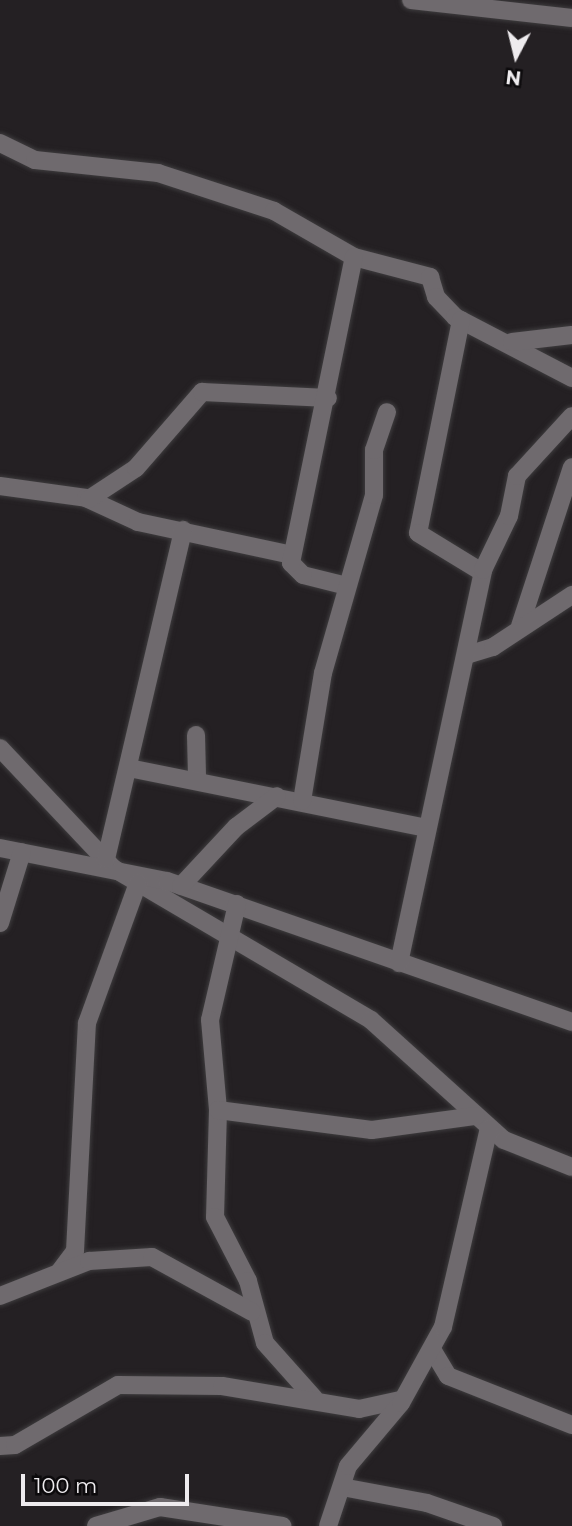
<!DOCTYPE html>
<html>
<head>
<meta charset="utf-8">
<style>
	body { margin:0 }
	#map { position:relative; width:572px; height:1526px; overflow:hidden; background:#242023; font-family:Montserrat,sans-serif }
	div>[style] { position:absolute }
	.roads { filter:drop-shadow(0 0 2px #3e3c3e) drop-shadow(0 0 2px #3e3c3e) }
	.minor>* { height:18px; margin:-9px; padding:0 9px; transform-origin:9px; border-radius:9px; background:#6f6a6e }
	span { translate:-50% -50%; white-space:nowrap; text-align:center; line-height:1.15; -webkit-text-stroke:6px #0c0a0c; paint-order:stroke }
	.north { position:absolute; left:481px; top:21px; width:70px; height:70px; -webkit-text-stroke:5px #0c0a0c; paint-order:stroke; rotate:187deg; font-size:19px; font-weight:700; line-height:28px; text-align:center; color:#eeebee }
	.north::after { content:''; display:block; margin:auto; width:24px; height:32px; background:#eeebee; clip-path:polygon(50% 0,100% 100%,50% 72%,0 100%) }
	.scale { position:absolute; left:21px; top:1474px; width:168px; height:32px; box-sizing:border-box; border:4px solid #eeebee; border-top:0; padding-left:9px; font-size:21px; line-height:24px; white-space:nowrap; color:#eeebee; -webkit-text-stroke:5px #0c0a0c; paint-order:stroke }
</style>
</head>
<body>
<div id="map">
	<div class="roads">
		<div class="minor">
			<div style="left:411px;top:0;width:162px;rotate:6.4deg"></div>
			<div style="left:0;top:143px;width:39px;rotate:26deg"></div>
			<div style="left:35px;top:160px;width:124px;rotate:6deg"></div>
			<div style="left:158px;top:173px;width:122px;rotate:18.1deg"></div>
			<div style="left:274px;top:211px;width:92px;rotate:29.9deg"></div>
			<div style="left:354px;top:257px;width:79px;rotate:14.7deg"></div>
			<div style="left:430px;top:277px;width:21px;rotate:73deg"></div>
			<div style="left:436px;top:297px;width:28px;rotate:46deg"></div>
			<div style="left:455px;top:317px;width:132px;rotate:27.5deg"></div>
			<div style="left:461px;top:320px;width:217px;rotate:101.4deg"></div>
			<div style="left:418px;top:533px;width:75px;rotate:31.4deg"></div>
			<div style="left:512px;top:342px;width:60px;rotate:-6.7deg"></div>
			<div style="left:0;top:486px;width:87px;rotate:7.9deg"></div>
			<div style="left:86px;top:498px;width:57px;rotate:24.8deg"></div>
			<div style="left:138px;top:522px;width:157px;rotate:12.1deg"></div>
			<div style="left:89px;top:499px;width:56px;rotate:-33.4deg"></div>
			<div style="left:136px;top:468px;width:101px;rotate:-49deg"></div>
			<div style="left:202px;top:392px;width:126px;rotate:2.7deg"></div>
			<div style="left:347px;top:586px;width:45px;rotate:-166deg"></div>
			<div style="left:303px;top:575px;width:17px;rotate:-135deg"></div>
			<div style="left:291px;top:563px;width:312px;rotate:-78.4deg"></div>
			<div style="left:520px;top:626px;width:167px;rotate:-71.9deg"></div>
			<div style="left:470px;top:654px;width:24px;rotate:-17deg"></div>
			<div style="left:493px;top:647px;width:95px;rotate:-33.4deg"></div>
			<div style="left:196px;top:735px;width:42px;rotate:88.6deg"></div>
			<div style="left:0;top:748px;width:165px;rotate:46.7deg"></div>
			<div style="left:113px;top:868px;width:299px;rotate:30.5deg"></div>
			<div style="left:371px;top:1020px;width:179px;rotate:42.1deg"></div>
			<div style="left:504px;top:1140px;width:73px;rotate:21.7deg"></div>
			<div style="left:129px;top:768px;width:304px;rotate:11.4deg"></div>
			<div style="left:302px;top:801px;width:130px;rotate:-80.7deg"></div>
			<div style="left:323px;top:673px;width:185px;rotate:-74deg"></div>
			<div style="left:374px;top:495px;width:45px;rotate:-90deg"></div>
			<div style="left:374px;top:450px;width:40px;rotate:-71.1deg"></div>
			<div style="left:0;top:848px;width:170px;rotate:11.2deg"></div>
			<div style="left:167px;top:881px;width:429px;rotate:19.2deg"></div>
			<div style="left:106px;top:859px;width:338px;rotate:-76.8deg"></div>
			<div style="left:181px;top:886px;width:81px;rotate:-47deg"></div>
			<div style="left:236px;top:827px;width:51px;rotate:-37.1deg"></div>
			<div style="left:237px;top:904px;width:119px;rotate:103.1deg"></div>
			<div style="left:210px;top:1020px;width:90px;rotate:84.9deg"></div>
			<div style="left:218px;top:1110px;width:107px;rotate:91.6deg"></div>
			<div style="left:215px;top:1217px;width:72px;rotate:62.7deg"></div>
			<div style="left:248px;top:1281px;width:64px;rotate:74.7deg"></div>
			<div style="left:265px;top:1343px;width:74px;rotate:48.3deg"></div>
			<div style="left:0;top:923px;width:74px;rotate:-72.8deg"></div>
			<div style="left:399px;top:963px;width:402px;rotate:-77.9deg"></div>
			<div style="left:483px;top:570px;width:60px;rotate:-64.3deg"></div>
			<div style="left:509px;top:516px;width:41px;rotate:-78.7deg"></div>
			<div style="left:517px;top:476px;width:81px;rotate:-47.5deg"></div>
			<div style="left:218px;top:1110px;width:155px;rotate:7.4deg"></div>
			<div style="left:372px;top:1130px;width:105px;rotate:-7.7deg"></div>
			<div style="left:60px;top:1271px;width:25px;rotate:-53deg"></div>
			<div style="left:75px;top:1251px;width:228px;rotate:-87deg"></div>
			<div style="left:87px;top:1023px;width:149px;rotate:-70deg"></div>
			<div style="left:0;top:1296px;width:96px;rotate:-21.5deg"></div>
			<div style="left:89px;top:1261px;width:63px;rotate:-3.6deg"></div>
			<div style="left:152px;top:1257px;width:114px;rotate:28.8deg"></div>
			<div style="left:433px;top:1351px;width:29px;rotate:59deg"></div>
			<div style="left:448px;top:1376px;width:133px;rotate:21.6deg"></div>
			<div style="left:0;top:1446px;width:15px;rotate:-4deg"></div>
			<div style="left:15px;top:1445px;width:119px;rotate:-30.2deg"></div>
			<div style="left:118px;top:1385px;width:104px;rotate:0.6deg"></div>
			<div style="left:222px;top:1386px;width:139px;rotate:9.5deg"></div>
			<div style="left:359px;top:1409px;width:42px;rotate:-12.4deg"></div>
			<div style="left:342px;top:1487px;width:86px;rotate:10.7deg"></div>
			<div style="left:427px;top:1503px;width:70px;rotate:19.2deg"></div>
			<div style="left:96px;top:1526px;width:67px;rotate:-16.5deg"></div>
			<div style="left:160px;top:1507px;width:124px;rotate:8.8deg"></div>
			<div style="left:328px;top:1526px;width:63px;rotate:-71.6deg"></div>
			<div style="left:348px;top:1466px;width:82px;rotate:-49.9deg"></div>
			<div style="left:401px;top:1403px;width:87px;rotate:-61.1deg"></div>
			<div style="left:443px;top:1327px;width:204px;rotate:-77deg"></div>
		</div>
	</div>
	<div class="north">N</div>
	<div class="scale">100 m</div>
</div>
</body>
</html>
